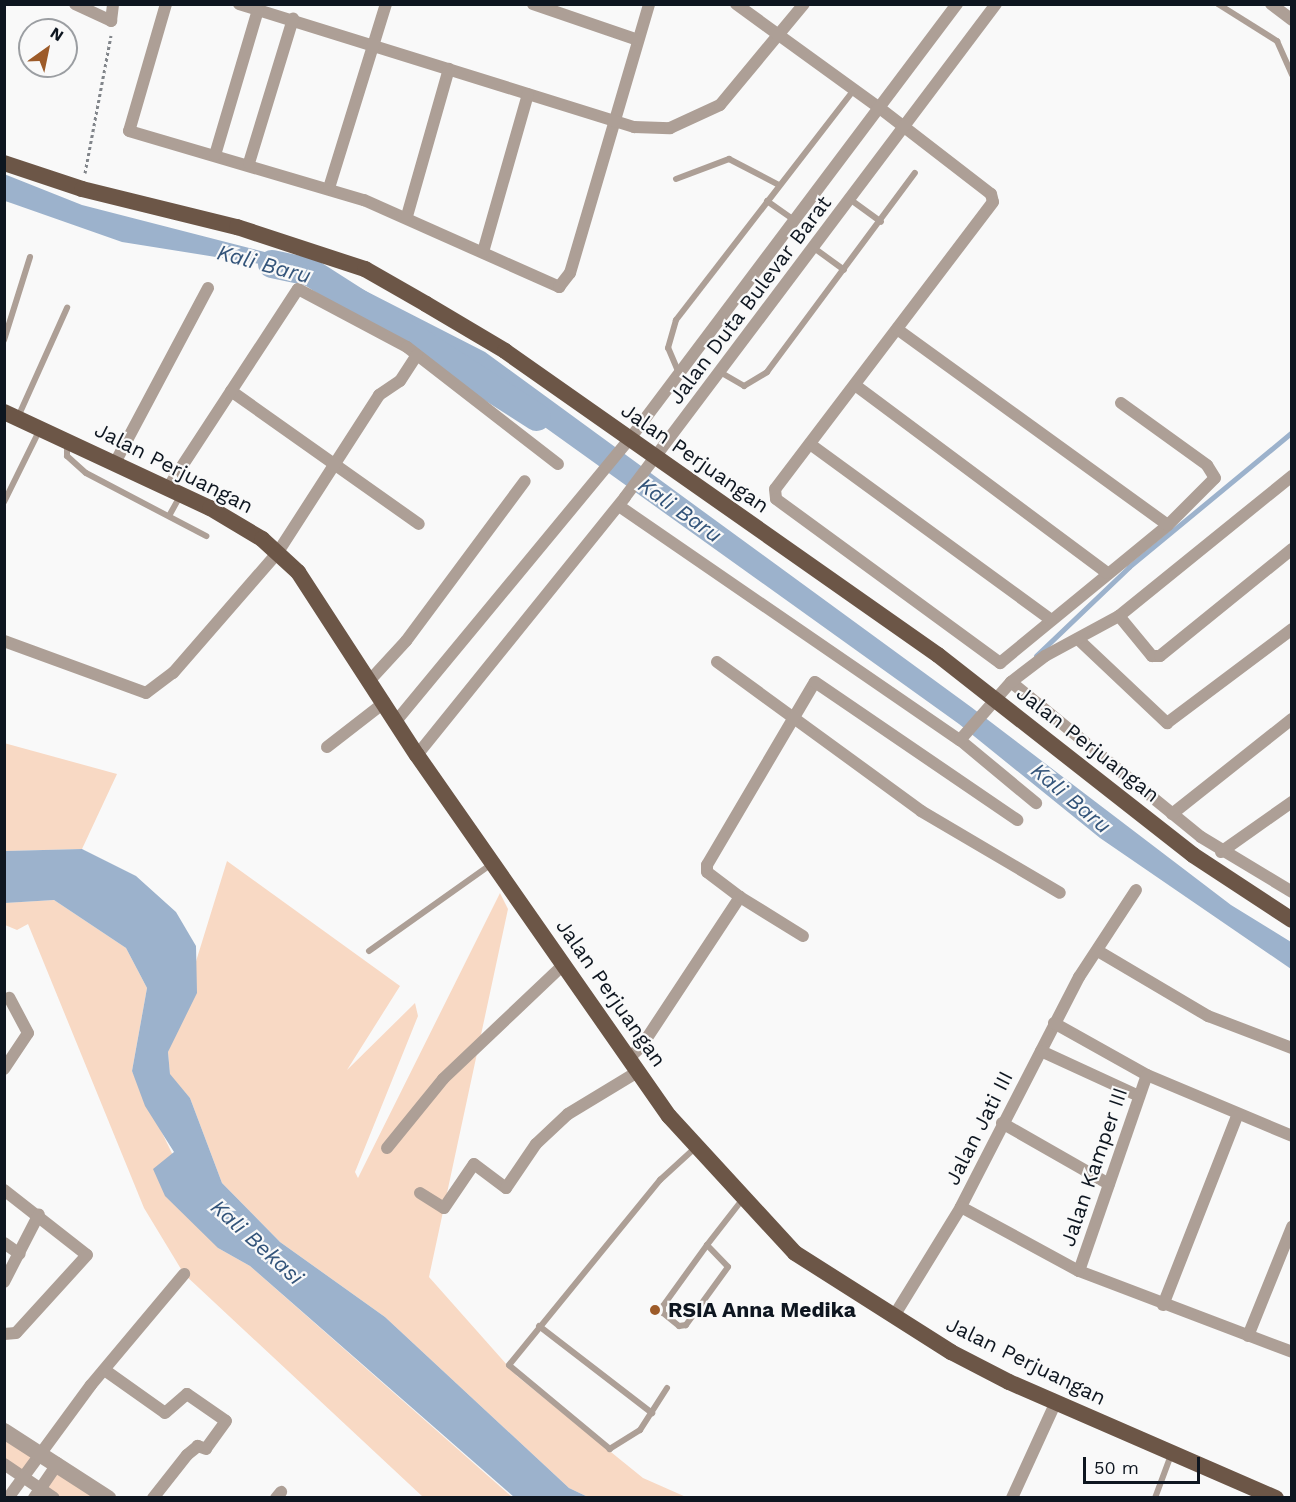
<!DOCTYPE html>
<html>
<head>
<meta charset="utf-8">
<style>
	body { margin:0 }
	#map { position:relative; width:1296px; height:1502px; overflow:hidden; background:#f9f9f9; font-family:"Work Sans",sans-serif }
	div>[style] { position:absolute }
	.green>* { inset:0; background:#f8d9c4 }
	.water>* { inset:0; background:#9cb2cc }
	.stream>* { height:4.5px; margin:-2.25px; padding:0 2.25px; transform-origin:2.25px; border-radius:2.25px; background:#9cb2cc }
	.river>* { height:28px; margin:-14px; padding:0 14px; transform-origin:14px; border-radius:14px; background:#9cb2cc }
	.path>* { height:3px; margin-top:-1.5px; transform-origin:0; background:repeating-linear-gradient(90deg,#81858a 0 3px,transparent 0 6px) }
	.service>* { height:6px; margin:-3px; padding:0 3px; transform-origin:3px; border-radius:3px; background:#ad9f96 }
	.minor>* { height:12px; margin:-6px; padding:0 6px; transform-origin:6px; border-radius:6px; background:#ad9f96 }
	.tertiary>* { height:16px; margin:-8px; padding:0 8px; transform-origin:8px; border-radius:8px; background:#ad9f96 }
	.primary>* { height:16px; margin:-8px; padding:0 8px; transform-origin:8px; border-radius:8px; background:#6c5647 }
	.dots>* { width:16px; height:16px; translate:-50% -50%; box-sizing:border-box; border:3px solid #f9f9f9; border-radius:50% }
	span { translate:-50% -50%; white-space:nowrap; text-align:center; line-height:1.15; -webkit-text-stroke:4.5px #f9f9f9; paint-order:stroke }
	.street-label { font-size:21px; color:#0e1620 }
	.poi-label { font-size:21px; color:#0e1620; font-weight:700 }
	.left { translate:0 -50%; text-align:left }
	.water-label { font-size:22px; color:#33547a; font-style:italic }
	.frame { position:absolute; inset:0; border:6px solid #0e1620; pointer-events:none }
	.north { position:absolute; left:18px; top:18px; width:60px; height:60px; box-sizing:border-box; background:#f9f9f9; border:2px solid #9b9ea2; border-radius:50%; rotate:33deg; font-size:16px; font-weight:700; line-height:24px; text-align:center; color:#0e1620 }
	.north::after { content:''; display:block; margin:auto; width:21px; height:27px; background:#9d5b29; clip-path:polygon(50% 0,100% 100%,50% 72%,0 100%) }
	.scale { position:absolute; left:1083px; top:1457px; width:117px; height:27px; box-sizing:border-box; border:3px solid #0e1620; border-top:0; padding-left:8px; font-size:18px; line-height:21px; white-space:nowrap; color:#0e1620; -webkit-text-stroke:4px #f9f9f9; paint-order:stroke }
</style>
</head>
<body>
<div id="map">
	<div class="green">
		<div style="clip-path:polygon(4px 743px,117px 774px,82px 849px,5px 851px)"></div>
		<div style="clip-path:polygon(227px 861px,400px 986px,347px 1070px,415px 1003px,418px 1016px,355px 1172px,358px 1178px,500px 893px,508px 909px,429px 1277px,517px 1376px,643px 1478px,686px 1497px,588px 1497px,569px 1488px,385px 1317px,280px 1242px,222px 1183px,190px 1098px,170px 1075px,168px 1052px)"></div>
		<div style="clip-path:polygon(54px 900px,126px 948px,147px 988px,132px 1071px,218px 1248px,250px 1266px,512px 1497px,423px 1497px,184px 1274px,144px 1208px,28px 924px,17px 930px,5px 925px,4px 903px)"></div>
		<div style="clip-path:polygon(4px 1434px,39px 1453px,22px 1473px,5px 1462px)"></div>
		<div style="clip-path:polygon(58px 1463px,108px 1497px,54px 1497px,40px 1488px)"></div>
	</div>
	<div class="water">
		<div style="clip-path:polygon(4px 174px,82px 205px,315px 265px,485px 352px,971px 707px,1231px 905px,1291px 942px,1291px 969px,1100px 838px,959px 724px,370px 302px,310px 272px,122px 242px,11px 203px,5px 201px)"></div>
		<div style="clip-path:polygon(82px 849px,136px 876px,176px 912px,196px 946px,197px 993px,168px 1052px,170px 1074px,190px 1098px,222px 1183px,280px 1242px,385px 1317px,569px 1488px,588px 1497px,514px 1497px,250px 1266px,218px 1248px,165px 1196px,153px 1169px,174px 1152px,145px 1106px,132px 1071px,147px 988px,126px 948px,54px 900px,5px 903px,5px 851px)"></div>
	</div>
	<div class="stream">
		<div style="left:1036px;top:656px;width:129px;rotate:-43.7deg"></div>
		<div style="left:1129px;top:567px;width:212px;rotate:-39.6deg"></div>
	</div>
	<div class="river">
		<div style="left:272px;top:264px;width:39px;rotate:12deg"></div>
		<div style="left:310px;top:272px;width:269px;rotate:32.6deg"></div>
	</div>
	<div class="path">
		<div style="left:85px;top:173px;width:140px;rotate:-79.3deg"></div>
	</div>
	<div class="service">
		<div style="left:1218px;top:4px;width:70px;rotate:32.1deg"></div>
		<div style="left:1277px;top:41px;width:37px;rotate:66deg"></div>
		<div style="left:676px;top:179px;width:57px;rotate:-20.7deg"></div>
		<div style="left:729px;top:159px;width:56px;rotate:27.5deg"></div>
		<div style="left:851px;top:200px;width:37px;rotate:36deg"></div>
		<div style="left:767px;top:201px;width:32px;rotate:35deg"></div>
		<div style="left:814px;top:248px;width:37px;rotate:36deg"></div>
		<div style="left:4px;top:340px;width:87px;rotate:-72.6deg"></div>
		<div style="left:678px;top:371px;width:25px;rotate:-113deg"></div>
		<div style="left:668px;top:348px;width:29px;rotate:-74deg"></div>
		<div style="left:676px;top:320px;width:291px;rotate:-52.3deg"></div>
		<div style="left:720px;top:372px;width:28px;rotate:30deg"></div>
		<div style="left:744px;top:386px;width:27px;rotate:-31deg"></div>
		<div style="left:767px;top:372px;width:248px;rotate:-53.4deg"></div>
		<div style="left:18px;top:417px;width:120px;rotate:-65.8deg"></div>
		<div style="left:67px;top:443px;width:13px;rotate:90deg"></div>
		<div style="left:67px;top:456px;width:25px;rotate:42deg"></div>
		<div style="left:86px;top:473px;width:136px;rotate:27.7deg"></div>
		<div style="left:4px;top:502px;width:81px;rotate:-63.7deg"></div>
		<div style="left:169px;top:516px;width:23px;rotate:-61deg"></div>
		<div style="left:369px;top:951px;width:152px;rotate:-35.4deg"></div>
		<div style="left:707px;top:1245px;width:30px;rotate:46deg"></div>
		<div style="left:728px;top:1267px;width:72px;rotate:125.9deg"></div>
		<div style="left:686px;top:1325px;width:7px;rotate:172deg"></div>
		<div style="left:679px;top:1326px;width:21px;rotate:-141deg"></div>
		<div style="left:663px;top:1313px;width:7px;rotate:-90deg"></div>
		<div style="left:663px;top:1306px;width:75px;rotate:-54.2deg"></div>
		<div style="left:707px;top:1245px;width:57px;rotate:-52.1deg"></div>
		<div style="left:539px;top:1326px;width:143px;rotate:37.6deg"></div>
		<div style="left:667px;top:1388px;width:50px;rotate:122.7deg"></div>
		<div style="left:640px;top:1430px;width:36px;rotate:148deg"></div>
		<div style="left:610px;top:1449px;width:131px;rotate:-140.3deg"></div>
		<div style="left:509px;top:1365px;width:239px;rotate:-50.8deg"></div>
		<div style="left:660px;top:1180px;width:47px;rotate:-42.4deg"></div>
		<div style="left:1155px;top:1498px;width:46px;rotate:-69.6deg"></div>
	</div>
	<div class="minor">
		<div style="left:75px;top:4px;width:40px;rotate:25deg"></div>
		<div style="left:111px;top:21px;width:17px;rotate:-83deg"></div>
		<div style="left:166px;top:4px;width:132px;rotate:106.2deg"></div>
		<div style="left:129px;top:131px;width:245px;rotate:16.4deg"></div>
		<div style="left:364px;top:200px;width:214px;rotate:24deg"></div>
		<div style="left:559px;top:287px;width:18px;rotate:-52deg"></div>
		<div style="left:570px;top:273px;width:280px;rotate:-73.6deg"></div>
		<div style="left:239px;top:4px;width:414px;rotate:17.3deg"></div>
		<div style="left:634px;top:127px;width:36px;rotate:2deg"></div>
		<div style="left:670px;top:128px;width:55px;rotate:-24.7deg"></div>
		<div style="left:720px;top:105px;width:131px;rotate:-50.3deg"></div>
		<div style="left:533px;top:4px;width:111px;rotate:18.9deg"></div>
		<div style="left:736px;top:4px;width:174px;rotate:35.9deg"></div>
		<div style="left:877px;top:106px;width:144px;rotate:37.7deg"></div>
		<div style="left:991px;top:194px;width:8px;rotate:76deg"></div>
		<div style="left:993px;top:202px;width:360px;rotate:127.2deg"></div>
		<div style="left:775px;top:489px;width:10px;rotate:84deg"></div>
		<div style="left:776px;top:499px;width:278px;rotate:36.2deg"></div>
		<div style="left:1000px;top:663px;width:217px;rotate:-39.4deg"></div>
		<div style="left:1168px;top:525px;width:66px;rotate:-45deg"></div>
		<div style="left:1215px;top:478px;width:15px;rotate:-122deg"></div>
		<div style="left:1207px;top:465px;width:106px;rotate:-144.2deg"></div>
		<div style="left:1271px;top:4px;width:26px;rotate:37deg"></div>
		<div style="left:215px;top:155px;width:151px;rotate:-73.5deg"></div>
		<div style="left:249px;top:163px;width:151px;rotate:-73deg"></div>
		<div style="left:329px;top:188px;width:193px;rotate:-72.8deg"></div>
		<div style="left:407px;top:216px;width:153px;rotate:-74.1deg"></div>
		<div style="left:483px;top:252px;width:164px;rotate:-74.1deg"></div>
		<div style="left:897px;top:329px;width:334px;rotate:35.9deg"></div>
		<div style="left:855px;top:385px;width:314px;rotate:36.7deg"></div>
		<div style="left:231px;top:391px;width:230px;rotate:35.3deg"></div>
		<div style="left:810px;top:444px;width:298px;rotate:36.1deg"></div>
		<div style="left:116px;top:461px;width:196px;rotate:-62deg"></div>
		<div style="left:169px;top:486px;width:235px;rotate:-56.8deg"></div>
		<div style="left:298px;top:289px;width:123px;rotate:28deg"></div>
		<div style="left:407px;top:347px;width:191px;rotate:37.8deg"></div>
		<div style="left:619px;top:506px;width:414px;rotate:34.5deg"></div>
		<div style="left:960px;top:740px;width:99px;rotate:39.7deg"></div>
		<div style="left:1119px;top:616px;width:52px;rotate:50.5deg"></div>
		<div style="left:1152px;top:656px;width:8px"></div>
		<div style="left:1160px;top:656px;width:170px;rotate:-39deg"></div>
		<div style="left:4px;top:641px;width:151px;rotate:20.1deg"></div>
		<div style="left:146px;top:693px;width:34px;rotate:-37deg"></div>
		<div style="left:173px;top:673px;width:160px;rotate:-49deg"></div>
		<div style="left:278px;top:552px;width:187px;rotate:-57.2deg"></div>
		<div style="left:379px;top:395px;width:25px;rotate:-34deg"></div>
		<div style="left:400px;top:381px;width:31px;rotate:-57deg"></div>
		<div style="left:1080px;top:641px;width:120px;rotate:43.3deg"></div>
		<div style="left:1167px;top:723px;width:156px;rotate:-36.9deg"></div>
		<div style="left:717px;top:662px;width:253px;rotate:36.1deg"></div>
		<div style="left:921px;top:811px;width:161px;rotate:30.5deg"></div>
		<div style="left:371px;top:679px;width:52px;rotate:-47.4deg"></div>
		<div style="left:406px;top:641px;width:199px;rotate:-53.4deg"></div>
		<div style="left:1011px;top:682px;width:245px;rotate:39.2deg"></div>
		<div style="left:1201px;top:837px;width:106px;rotate:31.1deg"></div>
		<div style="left:397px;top:720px;width:364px;rotate:-50.4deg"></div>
		<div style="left:629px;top:440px;width:546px;rotate:-53.05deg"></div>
		<div style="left:960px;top:740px;width:77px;rotate:-48.7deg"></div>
		<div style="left:1011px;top:682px;width:43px;rotate:-37.4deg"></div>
		<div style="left:1045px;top:656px;width:84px;rotate:-28.4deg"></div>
		<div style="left:1119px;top:616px;width:223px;rotate:-39deg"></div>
		<div style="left:327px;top:747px;width:73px;rotate:-37.8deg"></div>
		<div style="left:417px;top:755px;width:331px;rotate:-51.1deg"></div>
		<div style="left:625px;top:497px;width:617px;rotate:-53.04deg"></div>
		<div style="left:1172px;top:814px;width:153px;rotate:-38.4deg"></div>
		<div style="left:1221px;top:852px;width:87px;rotate:-35.2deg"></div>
		<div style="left:1136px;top:890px;width:104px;rotate:123.2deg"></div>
		<div style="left:1079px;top:977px;width:259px;rotate:117.2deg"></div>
		<div style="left:961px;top:1207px;width:134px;rotate:28.5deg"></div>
		<div style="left:1079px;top:1271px;width:228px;rotate:20.8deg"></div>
		<div style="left:740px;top:897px;width:74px;rotate:31.8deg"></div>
		<div style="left:1098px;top:951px;width:128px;rotate:30.6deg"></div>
		<div style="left:1208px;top:1016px;width:90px;rotate:20.9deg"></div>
		<div style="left:1054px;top:1023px;width:107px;rotate:29.2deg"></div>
		<div style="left:1147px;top:1075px;width:157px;rotate:22.8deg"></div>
		<div style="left:1041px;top:1051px;width:108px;rotate:24.7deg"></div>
		<div style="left:629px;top:1058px;width:16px;rotate:-43deg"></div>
		<div style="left:641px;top:1047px;width:180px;rotate:-56.6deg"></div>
		<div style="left:740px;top:897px;width:41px;rotate:-142.9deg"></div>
		<div style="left:707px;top:872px;width:7px;rotate:-90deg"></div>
		<div style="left:707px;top:865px;width:212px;rotate:-59.5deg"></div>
		<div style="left:815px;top:682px;width:245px;rotate:34.3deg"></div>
		<div style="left:4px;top:1069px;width:43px;rotate:-56.3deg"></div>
		<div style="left:28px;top:1033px;width:40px;rotate:-118deg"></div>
		<div style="left:1002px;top:1123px;width:123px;rotate:29.7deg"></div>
		<div style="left:387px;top:1148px;width:89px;rotate:-50.9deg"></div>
		<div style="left:443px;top:1079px;width:166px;rotate:-43.5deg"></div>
		<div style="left:4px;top:1190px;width:105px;rotate:38.1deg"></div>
		<div style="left:87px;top:1255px;width:105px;rotate:132.3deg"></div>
		<div style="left:16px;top:1333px;width:12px;rotate:175deg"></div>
		<div style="left:420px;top:1193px;width:28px;rotate:32deg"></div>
		<div style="left:444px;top:1208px;width:53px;rotate:-55.7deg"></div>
		<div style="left:474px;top:1164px;width:40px;rotate:37deg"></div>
		<div style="left:506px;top:1188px;width:53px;rotate:-55.7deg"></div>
		<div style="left:536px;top:1144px;width:44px;rotate:-43.2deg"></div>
		<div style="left:568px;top:1114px;width:83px;rotate:-31.2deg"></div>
		<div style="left:4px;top:1243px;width:19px;rotate:35deg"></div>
		<div style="left:1079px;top:1271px;width:207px;rotate:-70.9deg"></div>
		<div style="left:4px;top:1282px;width:76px;rotate:-62.8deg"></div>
		<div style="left:1163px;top:1305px;width:203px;rotate:-68.6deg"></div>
		<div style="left:894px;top:1316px;width:128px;rotate:-58.4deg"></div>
		<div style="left:1248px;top:1336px;width:118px;rotate:-68deg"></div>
		<div style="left:106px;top:1371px;width:72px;rotate:35.4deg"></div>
		<div style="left:165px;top:1413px;width:29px;rotate:-41deg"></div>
		<div style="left:187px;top:1394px;width:47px;rotate:34.7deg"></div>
		<div style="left:226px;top:1421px;width:34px;rotate:126deg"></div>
		<div style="left:206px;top:1449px;width:9px;rotate:-159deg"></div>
		<div style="left:198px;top:1446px;width:14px;rotate:141deg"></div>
		<div style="left:187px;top:1455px;width:55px;rotate:128.3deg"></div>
		<div style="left:4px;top:1464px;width:60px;rotate:34.2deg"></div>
		<div style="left:8px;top:1498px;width:140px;rotate:-53.7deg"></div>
		<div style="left:91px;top:1385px;width:145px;rotate:-50deg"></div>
		<div style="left:34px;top:1498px;width:42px;rotate:-55.6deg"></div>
		<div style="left:276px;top:1498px;width:8px;rotate:-50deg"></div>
		<div style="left:1012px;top:1498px;width:106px;rotate:-65.4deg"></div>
	</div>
	<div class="tertiary">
		<div style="left:4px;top:1431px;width:124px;rotate:32.8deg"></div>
	</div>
	<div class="primary">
		<div style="left:4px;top:163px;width:82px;rotate:18.4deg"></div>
		<div style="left:82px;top:189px;width:160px;rotate:13.8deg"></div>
		<div style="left:237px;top:227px;width:135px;rotate:18.2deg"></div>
		<div style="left:365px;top:269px;width:70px;rotate:29.8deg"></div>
		<div style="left:426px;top:304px;width:92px;rotate:30.7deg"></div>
		<div style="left:505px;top:351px;width:529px;rotate:35.07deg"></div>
		<div style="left:938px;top:655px;width:324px;rotate:38.1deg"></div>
		<div style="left:1193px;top:855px;width:118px;rotate:33.3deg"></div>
		<div style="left:4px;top:412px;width:227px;rotate:25deg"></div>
		<div style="left:210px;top:508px;width:61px;rotate:30.8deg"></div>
		<div style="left:262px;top:539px;width:49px;rotate:42.5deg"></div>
		<div style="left:298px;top:572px;width:218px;rotate:57deg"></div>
		<div style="left:417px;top:755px;width:440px;rotate:55.1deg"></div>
		<div style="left:669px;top:1116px;width:186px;rotate:47.4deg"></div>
		<div style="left:795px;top:1253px;width:185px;rotate:32.4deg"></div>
		<div style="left:951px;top:1352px;width:65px;rotate:27.3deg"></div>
		<div style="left:1009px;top:1382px;width:291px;rotate:23.5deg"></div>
	</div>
	<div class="dots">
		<div style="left:655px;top:1310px;background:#9d5b29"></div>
	</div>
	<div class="street-label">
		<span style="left:750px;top:300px;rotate:-53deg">Jalan Duta Bulevar Barat</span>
		<span style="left:695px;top:458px;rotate:35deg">Jalan Perjuangan</span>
		<span style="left:174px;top:468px;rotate:27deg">Jalan Perjuangan</span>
		<span style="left:1088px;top:744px;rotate:38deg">Jalan Perjuangan</span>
		<span style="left:611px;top:993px;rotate:55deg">Jalan Perjuangan</span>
		<span style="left:979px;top:1128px;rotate:-63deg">Jalan Jati III</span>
		<span style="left:1094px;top:1167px;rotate:-71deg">Jalan Kamper III</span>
		<span style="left:1026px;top:1361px;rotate:26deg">Jalan Perjuangan</span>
	</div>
	<div class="poi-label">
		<span class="left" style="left:668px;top:1310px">RSIA Anna Medika</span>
	</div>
	<div class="water-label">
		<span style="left:264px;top:264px;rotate:15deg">Kali Baru</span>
		<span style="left:680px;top:510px;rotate:35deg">Kali Baru</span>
		<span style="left:1071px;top:798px;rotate:40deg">Kali Baru</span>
		<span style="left:257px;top:1242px;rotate:42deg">Kali Bekasi</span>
	</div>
	<div class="frame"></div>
	<div class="north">N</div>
	<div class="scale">50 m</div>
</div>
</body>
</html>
